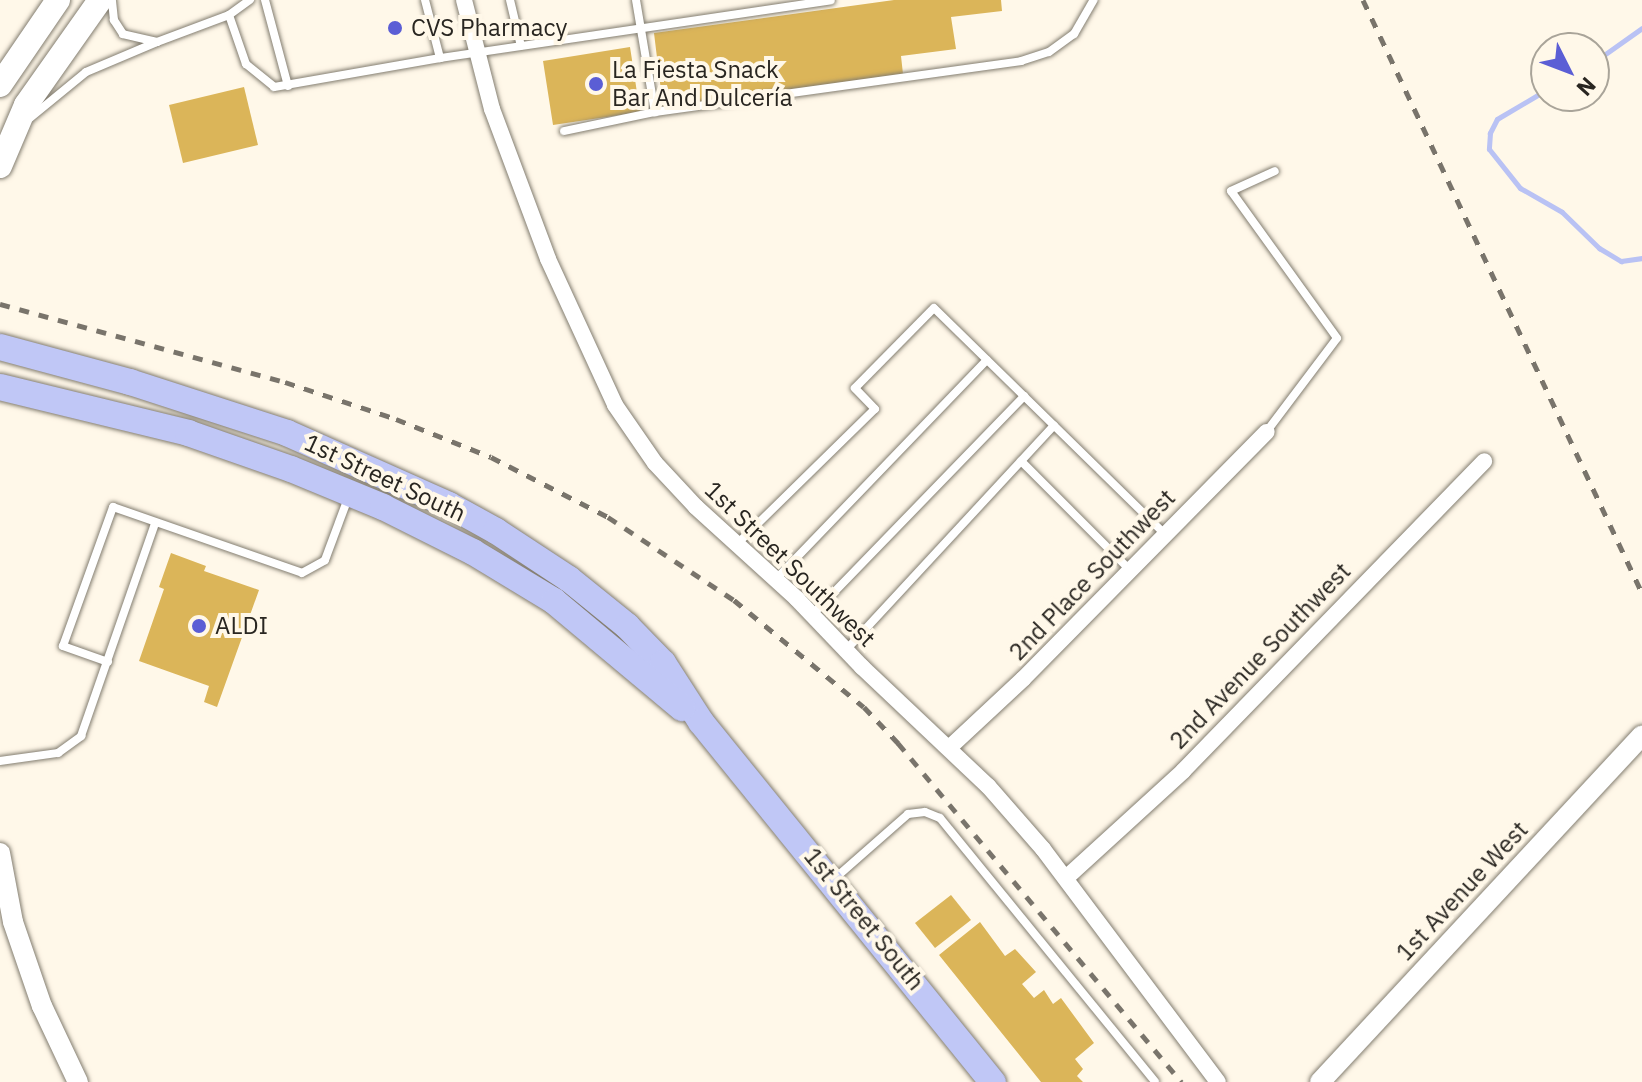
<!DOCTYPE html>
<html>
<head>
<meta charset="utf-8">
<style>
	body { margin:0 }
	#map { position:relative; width:1642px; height:1082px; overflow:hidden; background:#fff8e9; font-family:"IBM Plex Sans",sans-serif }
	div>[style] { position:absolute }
	.stream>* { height:5px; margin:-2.5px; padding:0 2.5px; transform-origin:2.5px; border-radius:2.5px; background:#b9c2f4 }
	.building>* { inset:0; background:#dbb559 }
	.roads { filter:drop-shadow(0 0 2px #837d70) drop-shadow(0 0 2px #837d70) }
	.service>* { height:8px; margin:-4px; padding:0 4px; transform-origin:4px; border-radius:4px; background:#fff }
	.minor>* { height:16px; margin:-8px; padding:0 8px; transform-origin:8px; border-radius:8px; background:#fff }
	.tertiary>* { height:20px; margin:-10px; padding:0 10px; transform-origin:10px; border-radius:10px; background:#fff }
	.secondary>* { height:24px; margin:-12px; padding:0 12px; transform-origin:12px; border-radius:12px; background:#fff }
	.primary>* { height:26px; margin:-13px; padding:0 13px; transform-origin:13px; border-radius:13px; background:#c0c7f6 }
	.rail>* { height:5px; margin-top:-2.5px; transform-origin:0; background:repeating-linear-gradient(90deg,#79746b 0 10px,transparent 0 20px) }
	.dots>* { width:22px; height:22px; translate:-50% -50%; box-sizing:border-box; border:4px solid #fff8e9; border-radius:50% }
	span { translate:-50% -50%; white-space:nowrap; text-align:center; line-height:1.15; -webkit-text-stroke:8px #fff8e9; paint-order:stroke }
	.poi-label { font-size:24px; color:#292621 }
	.left { translate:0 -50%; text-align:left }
	.street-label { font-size:24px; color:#292621 }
	.north { position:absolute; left:1530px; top:32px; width:80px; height:80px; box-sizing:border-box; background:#fff8e9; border:2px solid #a9a499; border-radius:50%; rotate:132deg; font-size:22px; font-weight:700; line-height:32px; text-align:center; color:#292621 }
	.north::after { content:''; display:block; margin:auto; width:28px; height:36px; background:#5b5ed5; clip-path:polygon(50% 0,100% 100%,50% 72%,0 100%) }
</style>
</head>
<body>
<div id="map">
	<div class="stream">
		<div style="left:1594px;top:62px;width:59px;rotate:-35.3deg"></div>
		<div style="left:1546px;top:90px;width:57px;rotate:149.4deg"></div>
		<div style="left:1497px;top:119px;width:16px;rotate:117deg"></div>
		<div style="left:1490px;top:133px;width:16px;rotate:94deg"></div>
		<div style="left:1489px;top:149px;width:50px;rotate:51.5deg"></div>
		<div style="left:1520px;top:188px;width:48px;rotate:29.7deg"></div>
		<div style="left:1562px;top:212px;width:52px;rotate:44.2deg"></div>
		<div style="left:1599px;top:248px;width:26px;rotate:31deg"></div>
		<div style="left:1621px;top:261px;width:21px;rotate:-8deg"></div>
	</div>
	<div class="building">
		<div style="clip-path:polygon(894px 0,1001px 0,1002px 11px,951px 17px,956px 49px,901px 56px,903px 74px,663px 107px,654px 33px)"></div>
		<div style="clip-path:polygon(630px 47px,640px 112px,553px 125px,543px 61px)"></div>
		<div style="clip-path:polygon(244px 87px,258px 145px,183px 163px,169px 105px)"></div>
		<div style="clip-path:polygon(171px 553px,206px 566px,204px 571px,259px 590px,217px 707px,204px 702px,209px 686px,139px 661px,164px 589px,159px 587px)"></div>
		<div style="clip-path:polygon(951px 895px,971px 920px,935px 948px,915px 923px)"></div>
		<div style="clip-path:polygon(980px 922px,1005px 956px,1015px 949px,1036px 972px,1022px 984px,1034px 998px,1044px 990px,1053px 1004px,1061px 998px,1094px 1043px,1075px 1059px,1083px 1069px,1077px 1076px,1083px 1082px,1041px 1082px,939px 955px)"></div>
	</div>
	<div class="roads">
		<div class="service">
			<div style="left:265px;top:0;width:89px;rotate:75deg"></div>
			<div style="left:425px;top:0;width:60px;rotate:75.5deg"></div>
			<div style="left:510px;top:0;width:47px;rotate:76.6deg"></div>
			<div style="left:636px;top:0;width:114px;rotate:80.4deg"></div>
			<div style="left:655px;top:112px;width:370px;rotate:-7.9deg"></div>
			<div style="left:1021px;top:61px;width:29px;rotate:-18deg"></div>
			<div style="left:1049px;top:52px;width:31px;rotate:-36deg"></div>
			<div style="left:1074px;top:34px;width:39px;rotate:-60deg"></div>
			<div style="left:229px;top:15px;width:52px;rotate:70.9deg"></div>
			<div style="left:246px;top:64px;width:36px;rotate:39deg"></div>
			<div style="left:274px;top:87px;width:169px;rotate:-9.9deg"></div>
			<div style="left:440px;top:58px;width:395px;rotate:-8.4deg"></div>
			<div style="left:157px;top:42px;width:77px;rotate:-20.6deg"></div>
			<div style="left:229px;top:15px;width:26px;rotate:-36deg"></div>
			<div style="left:30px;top:118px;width:72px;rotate:-39.4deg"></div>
			<div style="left:86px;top:72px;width:77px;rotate:-22.9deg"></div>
			<div style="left:157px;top:42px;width:35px;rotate:-167deg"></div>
			<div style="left:123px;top:34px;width:17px;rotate:-123deg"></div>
			<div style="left:114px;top:20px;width:20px;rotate:-96deg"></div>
			<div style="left:564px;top:131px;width:93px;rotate:-11.8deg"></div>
			<div style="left:1267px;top:431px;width:116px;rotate:-53deg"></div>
			<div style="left:1337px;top:338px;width:181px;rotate:-125.8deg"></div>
			<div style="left:1231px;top:191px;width:48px;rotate:-24.4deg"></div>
			<div style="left:1021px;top:461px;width:154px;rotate:45deg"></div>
			<div style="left:737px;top:544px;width:193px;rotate:-44.4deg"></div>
			<div style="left:875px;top:409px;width:29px;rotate:-134deg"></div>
			<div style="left:855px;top:388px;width:112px;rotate:-45.4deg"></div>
			<div style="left:934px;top:308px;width:323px;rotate:44.4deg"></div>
			<div style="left:776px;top:579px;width:304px;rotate:-46.1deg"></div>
			<div style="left:812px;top:615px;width:305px;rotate:-45.9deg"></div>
			<div style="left:846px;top:650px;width:306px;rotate:-47.2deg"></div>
			<div style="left:108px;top:662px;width:48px;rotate:-160.4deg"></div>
			<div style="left:63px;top:646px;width:148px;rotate:-70.2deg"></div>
			<div style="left:113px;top:507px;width:200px;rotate:19.2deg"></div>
			<div style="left:302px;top:573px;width:26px;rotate:-29deg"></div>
			<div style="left:325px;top:560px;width:66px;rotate:-69.6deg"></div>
			<div style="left:0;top:761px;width:59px;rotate:-7.9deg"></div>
			<div style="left:58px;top:753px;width:29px;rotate:-36deg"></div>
			<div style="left:81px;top:736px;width:225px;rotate:-70.8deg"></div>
			<div style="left:833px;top:880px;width:100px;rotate:-41.3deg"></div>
			<div style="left:908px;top:814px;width:17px;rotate:-7deg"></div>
			<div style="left:925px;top:812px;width:16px;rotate:22deg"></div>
			<div style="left:940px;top:818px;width:340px;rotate:50.8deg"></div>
		</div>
		<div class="minor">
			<div style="left:464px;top:0;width:113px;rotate:75.6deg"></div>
			<div style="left:492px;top:109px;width:160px;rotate:69.5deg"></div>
			<div style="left:548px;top:259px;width:161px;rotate:65.3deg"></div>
			<div style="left:615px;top:405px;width:70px;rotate:55.4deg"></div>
			<div style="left:655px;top:463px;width:60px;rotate:47deg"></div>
			<div style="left:696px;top:507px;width:137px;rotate:42.3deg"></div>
			<div style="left:797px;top:599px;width:94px;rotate:46.3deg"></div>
			<div style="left:862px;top:667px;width:173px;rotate:43.4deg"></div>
			<div style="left:988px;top:786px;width:84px;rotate:48.9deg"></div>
			<div style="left:1043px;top:849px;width:291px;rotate:53.1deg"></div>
			<div style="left:949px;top:748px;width:101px;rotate:-43deg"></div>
			<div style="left:1023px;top:679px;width:347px;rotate:-45.4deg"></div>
			<div style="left:1066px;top:878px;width:159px;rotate:-42.4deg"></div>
			<div style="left:1183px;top:771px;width:432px;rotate:-45.8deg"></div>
		</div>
		<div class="tertiary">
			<div style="left:0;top:853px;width:70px;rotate:79.3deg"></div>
			<div style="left:13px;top:922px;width:89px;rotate:71deg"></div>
			<div style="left:42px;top:1006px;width:84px;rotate:64.7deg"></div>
			<div style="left:1320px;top:1082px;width:473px;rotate:-47.1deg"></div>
		</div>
		<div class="secondary">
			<div style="left:0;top:85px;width:103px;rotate:-55.7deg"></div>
			<div style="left:0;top:166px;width:66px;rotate:-66.9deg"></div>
			<div style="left:26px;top:105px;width:128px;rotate:-54.8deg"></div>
		</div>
		<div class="primary">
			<div style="left:0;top:347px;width:135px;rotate:15.1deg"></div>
			<div style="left:130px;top:382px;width:165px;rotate:18deg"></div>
			<div style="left:287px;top:433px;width:177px;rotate:24deg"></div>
			<div style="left:449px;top:505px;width:54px;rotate:29deg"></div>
			<div style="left:496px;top:531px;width:87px;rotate:33.3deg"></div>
			<div style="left:569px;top:579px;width:75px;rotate:39deg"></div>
			<div style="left:627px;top:626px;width:52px;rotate:45.8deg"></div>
			<div style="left:663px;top:663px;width:70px;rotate:57.2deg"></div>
			<div style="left:701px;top:722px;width:464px;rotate:51deg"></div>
			<div style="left:0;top:387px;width:194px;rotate:13.7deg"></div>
			<div style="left:188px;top:433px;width:109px;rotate:19.3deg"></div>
			<div style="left:291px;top:469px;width:100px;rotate:22.4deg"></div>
			<div style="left:383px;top:507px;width:101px;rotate:26.6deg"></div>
			<div style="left:473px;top:552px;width:95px;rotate:31.2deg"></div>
			<div style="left:554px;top:601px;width:167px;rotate:39.9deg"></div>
		</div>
	</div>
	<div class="rail">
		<div style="left:1363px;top:0;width:655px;rotate:64.8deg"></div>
		<div style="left:0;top:304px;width:295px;rotate:15.3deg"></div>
		<div style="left:285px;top:382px;width:117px;rotate:18.4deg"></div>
		<div style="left:396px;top:419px;width:102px;rotate:21.8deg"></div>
		<div style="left:491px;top:457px;width:131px;rotate:27.1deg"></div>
		<div style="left:608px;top:517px;width:151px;rotate:33.4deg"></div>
		<div style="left:734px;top:600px;width:168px;rotate:39.5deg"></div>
		<div style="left:864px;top:707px;width:50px;rotate:46.6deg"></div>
		<div style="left:898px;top:743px;width:442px;rotate:50.1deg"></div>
	</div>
	<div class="dots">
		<div style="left:395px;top:28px;background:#5b5ed5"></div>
		<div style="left:596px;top:84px;background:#5b5ed5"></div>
		<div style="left:199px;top:626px;background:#5b5ed5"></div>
	</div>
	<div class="poi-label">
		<span class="left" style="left:411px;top:28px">CVS Pharmacy</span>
		<span class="left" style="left:612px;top:84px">La Fiesta Snack<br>Bar And Dulcería</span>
		<span class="left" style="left:215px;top:626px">ALDI</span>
	</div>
	<div class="street-label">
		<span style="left:385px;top:478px;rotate:25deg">1st Street South</span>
		<span style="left:790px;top:564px;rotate:44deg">1st Street Southwest</span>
		<span style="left:1092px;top:575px;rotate:-46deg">2nd Place Southwest</span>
		<span style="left:1260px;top:656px;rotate:-46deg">2nd Avenue Southwest</span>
		<span style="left:1462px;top:891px;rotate:-47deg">1st Avenue West</span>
		<span style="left:864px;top:919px;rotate:51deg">1st Street South</span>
	</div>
	<div class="north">N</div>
</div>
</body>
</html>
